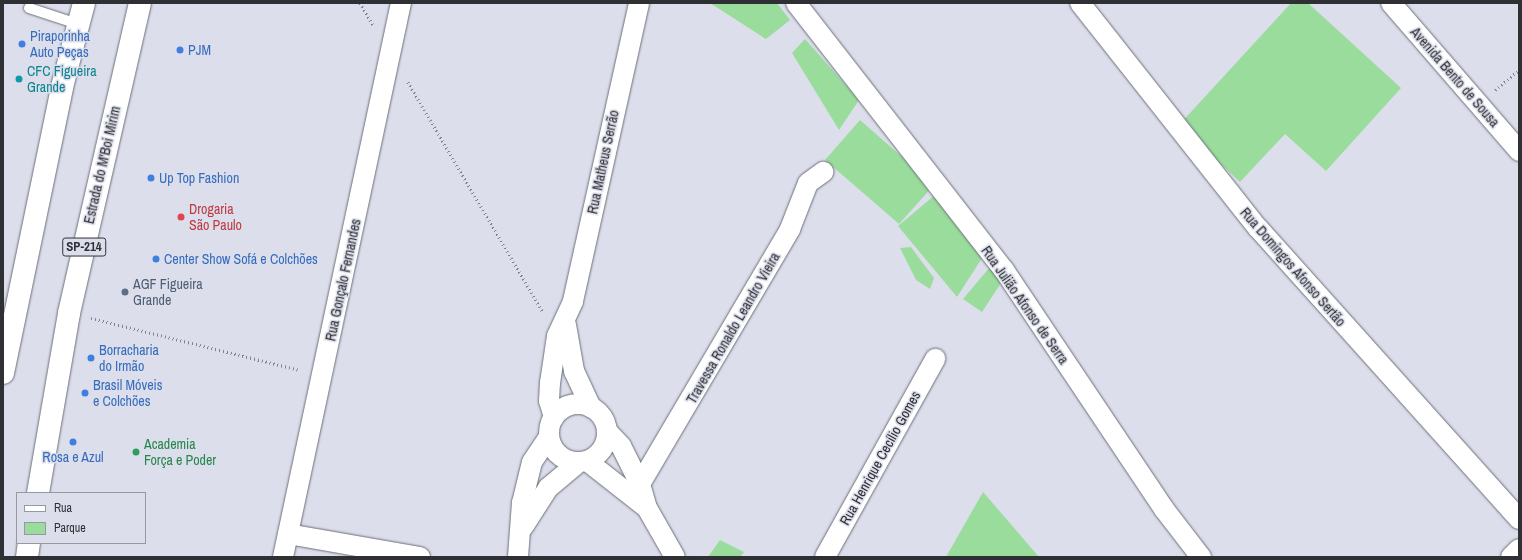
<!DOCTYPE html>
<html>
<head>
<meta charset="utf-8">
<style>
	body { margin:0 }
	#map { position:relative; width:1522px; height:560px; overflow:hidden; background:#dcdfeb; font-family:"Archivo Narrow",sans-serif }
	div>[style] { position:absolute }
	.green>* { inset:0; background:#99dc9c }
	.path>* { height:2.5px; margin-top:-1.25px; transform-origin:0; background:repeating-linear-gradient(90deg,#82848c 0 1px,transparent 0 4px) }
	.roads { filter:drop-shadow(0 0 1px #6c6f79) drop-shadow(0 0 1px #6c6f79) }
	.lane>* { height:10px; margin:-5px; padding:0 5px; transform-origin:5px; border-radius:5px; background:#fff }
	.street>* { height:20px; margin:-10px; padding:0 10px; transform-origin:10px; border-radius:10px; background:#fff }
	.street>.ring { margin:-10px; padding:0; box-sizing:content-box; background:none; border:20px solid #fff; border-radius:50% }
	.primary>* { height:22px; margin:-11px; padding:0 11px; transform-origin:11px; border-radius:11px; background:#fff }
	.dots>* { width:11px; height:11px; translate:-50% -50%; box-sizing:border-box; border:2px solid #dcdfeb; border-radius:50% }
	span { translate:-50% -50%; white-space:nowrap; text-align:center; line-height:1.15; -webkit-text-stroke:3px #dcdfeb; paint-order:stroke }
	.shield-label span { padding:1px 3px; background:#dcdfeb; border:1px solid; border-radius:3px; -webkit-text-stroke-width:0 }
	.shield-label { font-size:13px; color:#2f3034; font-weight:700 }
	.shop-label { font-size:14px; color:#366cbe }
	.left { translate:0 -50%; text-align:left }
	.culture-label { font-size:14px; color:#0d838f }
	.street-label { font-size:14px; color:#2f3034 }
	.health-label { font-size:14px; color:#be3a42 }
	.service-label { font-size:14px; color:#4e5e75 }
	.leisure-label { font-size:14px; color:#27864d }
	.frame { position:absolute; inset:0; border:4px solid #2f3034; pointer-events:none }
	.legend { position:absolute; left:16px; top:492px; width:130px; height:52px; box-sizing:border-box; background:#dcdfeb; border:1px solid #9799a2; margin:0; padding:5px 7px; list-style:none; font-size:12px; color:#2f3034 }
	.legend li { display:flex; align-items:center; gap:8px; height:20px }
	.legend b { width:20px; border:1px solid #9799a2 }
</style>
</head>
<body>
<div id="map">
	<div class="green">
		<div style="clip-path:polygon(710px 3px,777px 3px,790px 20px,766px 39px)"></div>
		<div style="clip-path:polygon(1291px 3px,1308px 3px,1401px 88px,1326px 171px,1285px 134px,1240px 182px,1179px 125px)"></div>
		<div style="clip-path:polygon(805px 39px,859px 100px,839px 130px,792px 53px)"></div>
		<div style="clip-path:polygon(860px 120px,934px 185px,899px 224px,825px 160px)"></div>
		<div style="clip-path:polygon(935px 195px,984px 255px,957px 297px,898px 226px)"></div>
		<div style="clip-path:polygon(911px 247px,934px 278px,930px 289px,916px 280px,900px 248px)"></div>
		<div style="clip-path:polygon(990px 267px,1003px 280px,982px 312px,963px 299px)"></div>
		<div style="clip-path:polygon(983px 492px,1039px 557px,946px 557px)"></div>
		<div style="clip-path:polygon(720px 540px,744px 552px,740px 557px,708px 557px)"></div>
	</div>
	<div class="path">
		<div style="left:360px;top:3px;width:26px;rotate:59deg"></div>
		<div style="left:408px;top:82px;width:267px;rotate:59.6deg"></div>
		<div style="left:1495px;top:90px;width:31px;rotate:-40deg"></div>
		<div style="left:91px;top:318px;width:215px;rotate:14deg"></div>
	</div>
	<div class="roads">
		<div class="lane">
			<div style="left:29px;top:8px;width:52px;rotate:18.1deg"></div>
		</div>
		<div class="street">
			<div style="left:796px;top:3px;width:338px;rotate:52.1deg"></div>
			<div style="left:1004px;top:270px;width:288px;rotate:56.2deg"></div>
			<div style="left:1164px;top:509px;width:61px;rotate:52.4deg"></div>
			<div style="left:1080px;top:3px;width:287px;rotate:51.7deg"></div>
			<div style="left:1258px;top:228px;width:391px;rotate:48.1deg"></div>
			<div style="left:1391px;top:3px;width:196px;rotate:49.1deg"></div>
			<div style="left:566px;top:325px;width:47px;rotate:80.1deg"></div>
			<div style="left:574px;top:371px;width:40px;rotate:65deg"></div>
			<div class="ring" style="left:549px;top:404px;width:38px;height:38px"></div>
			<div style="left:554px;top:417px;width:17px;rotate:-107deg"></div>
			<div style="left:549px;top:401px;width:18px;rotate:-87deg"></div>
			<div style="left:550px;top:383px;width:48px;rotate:-81.5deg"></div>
			<div style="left:557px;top:336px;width:38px;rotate:-65deg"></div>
			<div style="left:573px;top:301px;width:305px;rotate:-77.5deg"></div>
			<div style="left:607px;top:431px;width:21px;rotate:47deg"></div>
			<div style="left:621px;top:446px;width:42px;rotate:63.4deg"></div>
			<div style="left:640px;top:484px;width:25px;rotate:74deg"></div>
			<div style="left:647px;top:508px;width:56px;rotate:60.3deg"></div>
			<div style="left:587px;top:461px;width:76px;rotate:38.1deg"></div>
			<div style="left:640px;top:484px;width:296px;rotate:-59.5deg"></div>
			<div style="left:790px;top:229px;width:49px;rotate:-68.6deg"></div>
			<div style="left:808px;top:183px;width:19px;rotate:-36deg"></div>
			<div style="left:523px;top:527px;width:46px;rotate:-57.3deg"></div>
			<div style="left:548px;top:488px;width:40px;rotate:-40deg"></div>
			<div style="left:288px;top:534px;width:134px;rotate:9.9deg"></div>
			<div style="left:283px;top:557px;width:566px;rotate:-77.98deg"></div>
			<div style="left:518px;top:557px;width:54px;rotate:-85.8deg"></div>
			<div style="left:522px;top:503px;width:42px;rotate:-76.3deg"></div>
			<div style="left:532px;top:462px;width:30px;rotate:-56deg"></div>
			<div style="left:825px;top:557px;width:227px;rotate:-60.9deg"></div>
			<div style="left:1511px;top:557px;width:11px;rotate:-45deg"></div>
		</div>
		<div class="primary">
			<div style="left:3px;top:373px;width:292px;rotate:-78.3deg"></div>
			<div style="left:62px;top:87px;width:87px;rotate:-75.3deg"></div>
			<div style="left:38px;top:493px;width:183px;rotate:-80.2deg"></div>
			<div style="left:69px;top:313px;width:318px;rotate:-77.1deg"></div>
			<div style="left:27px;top:557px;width:14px;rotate:-82deg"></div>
		</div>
	</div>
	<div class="dots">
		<div style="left:22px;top:44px;background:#3f7fe0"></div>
		<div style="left:180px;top:50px;background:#3f7fe0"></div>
		<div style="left:19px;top:79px;background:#0f9aa8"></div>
		<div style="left:151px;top:178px;background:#3f7fe0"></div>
		<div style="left:181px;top:217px;background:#e0444e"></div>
		<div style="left:156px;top:259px;background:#3f7fe0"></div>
		<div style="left:125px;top:292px;background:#5c6f8a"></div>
		<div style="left:91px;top:358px;background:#3f7fe0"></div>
		<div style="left:85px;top:393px;background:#3f7fe0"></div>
		<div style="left:73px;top:442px;background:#3f7fe0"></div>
		<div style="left:136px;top:452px;background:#2e9e5b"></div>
	</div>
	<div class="shield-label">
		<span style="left:84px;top:247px">SP-214</span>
	</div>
	<div class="shop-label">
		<span class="left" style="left:30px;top:44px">Piraporinha<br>Auto Peças</span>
		<span class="left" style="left:188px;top:50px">PJM</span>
		<span class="left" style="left:159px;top:178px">Up Top Fashion</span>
		<span class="left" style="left:164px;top:259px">Center Show Sofá e Colchões</span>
		<span class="left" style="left:99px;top:358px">Borracharia<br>do Irmão</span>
		<span class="left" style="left:93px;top:393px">Brasil Móveis<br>e Colchões</span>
		<span style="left:73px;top:457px">Rosa e Azul</span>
	</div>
	<div class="culture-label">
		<span class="left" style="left:27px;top:79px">CFC Figueira<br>Grande</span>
	</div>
	<div class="street-label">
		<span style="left:1455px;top:77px;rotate:49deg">Avenida Bento de Sousa</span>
		<span style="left:603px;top:162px;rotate:-78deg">Rua Matheus Serrão</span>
		<span style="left:102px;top:165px;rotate:-77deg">Estrada do M'Boi Mirim</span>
		<span style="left:1293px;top:267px;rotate:49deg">Rua Domingos Afonso Sertão</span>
		<span style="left:343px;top:280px;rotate:-78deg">Rua Gonçalo Fernandes</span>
		<span style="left:1025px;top:305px;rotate:55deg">Rua Julião Afonso de Serra</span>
		<span style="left:733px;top:328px;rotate:-60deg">Travessa Ronaldo Leandro Vieira</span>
		<span style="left:880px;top:458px;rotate:-61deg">Rua Henrique Cecílio Gomes</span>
	</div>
	<div class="health-label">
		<span class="left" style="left:189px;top:217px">Drogaria<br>São Paulo</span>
	</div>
	<div class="service-label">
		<span class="left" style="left:133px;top:292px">AGF Figueira<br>Grande</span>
	</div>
	<div class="leisure-label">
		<span class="left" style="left:144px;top:452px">Academia<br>Força e Poder</span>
	</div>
	<div class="frame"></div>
	<ul class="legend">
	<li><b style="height:5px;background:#fff"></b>Rua</li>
	<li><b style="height:11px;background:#99dc9c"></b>Parque</li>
	</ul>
</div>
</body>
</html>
